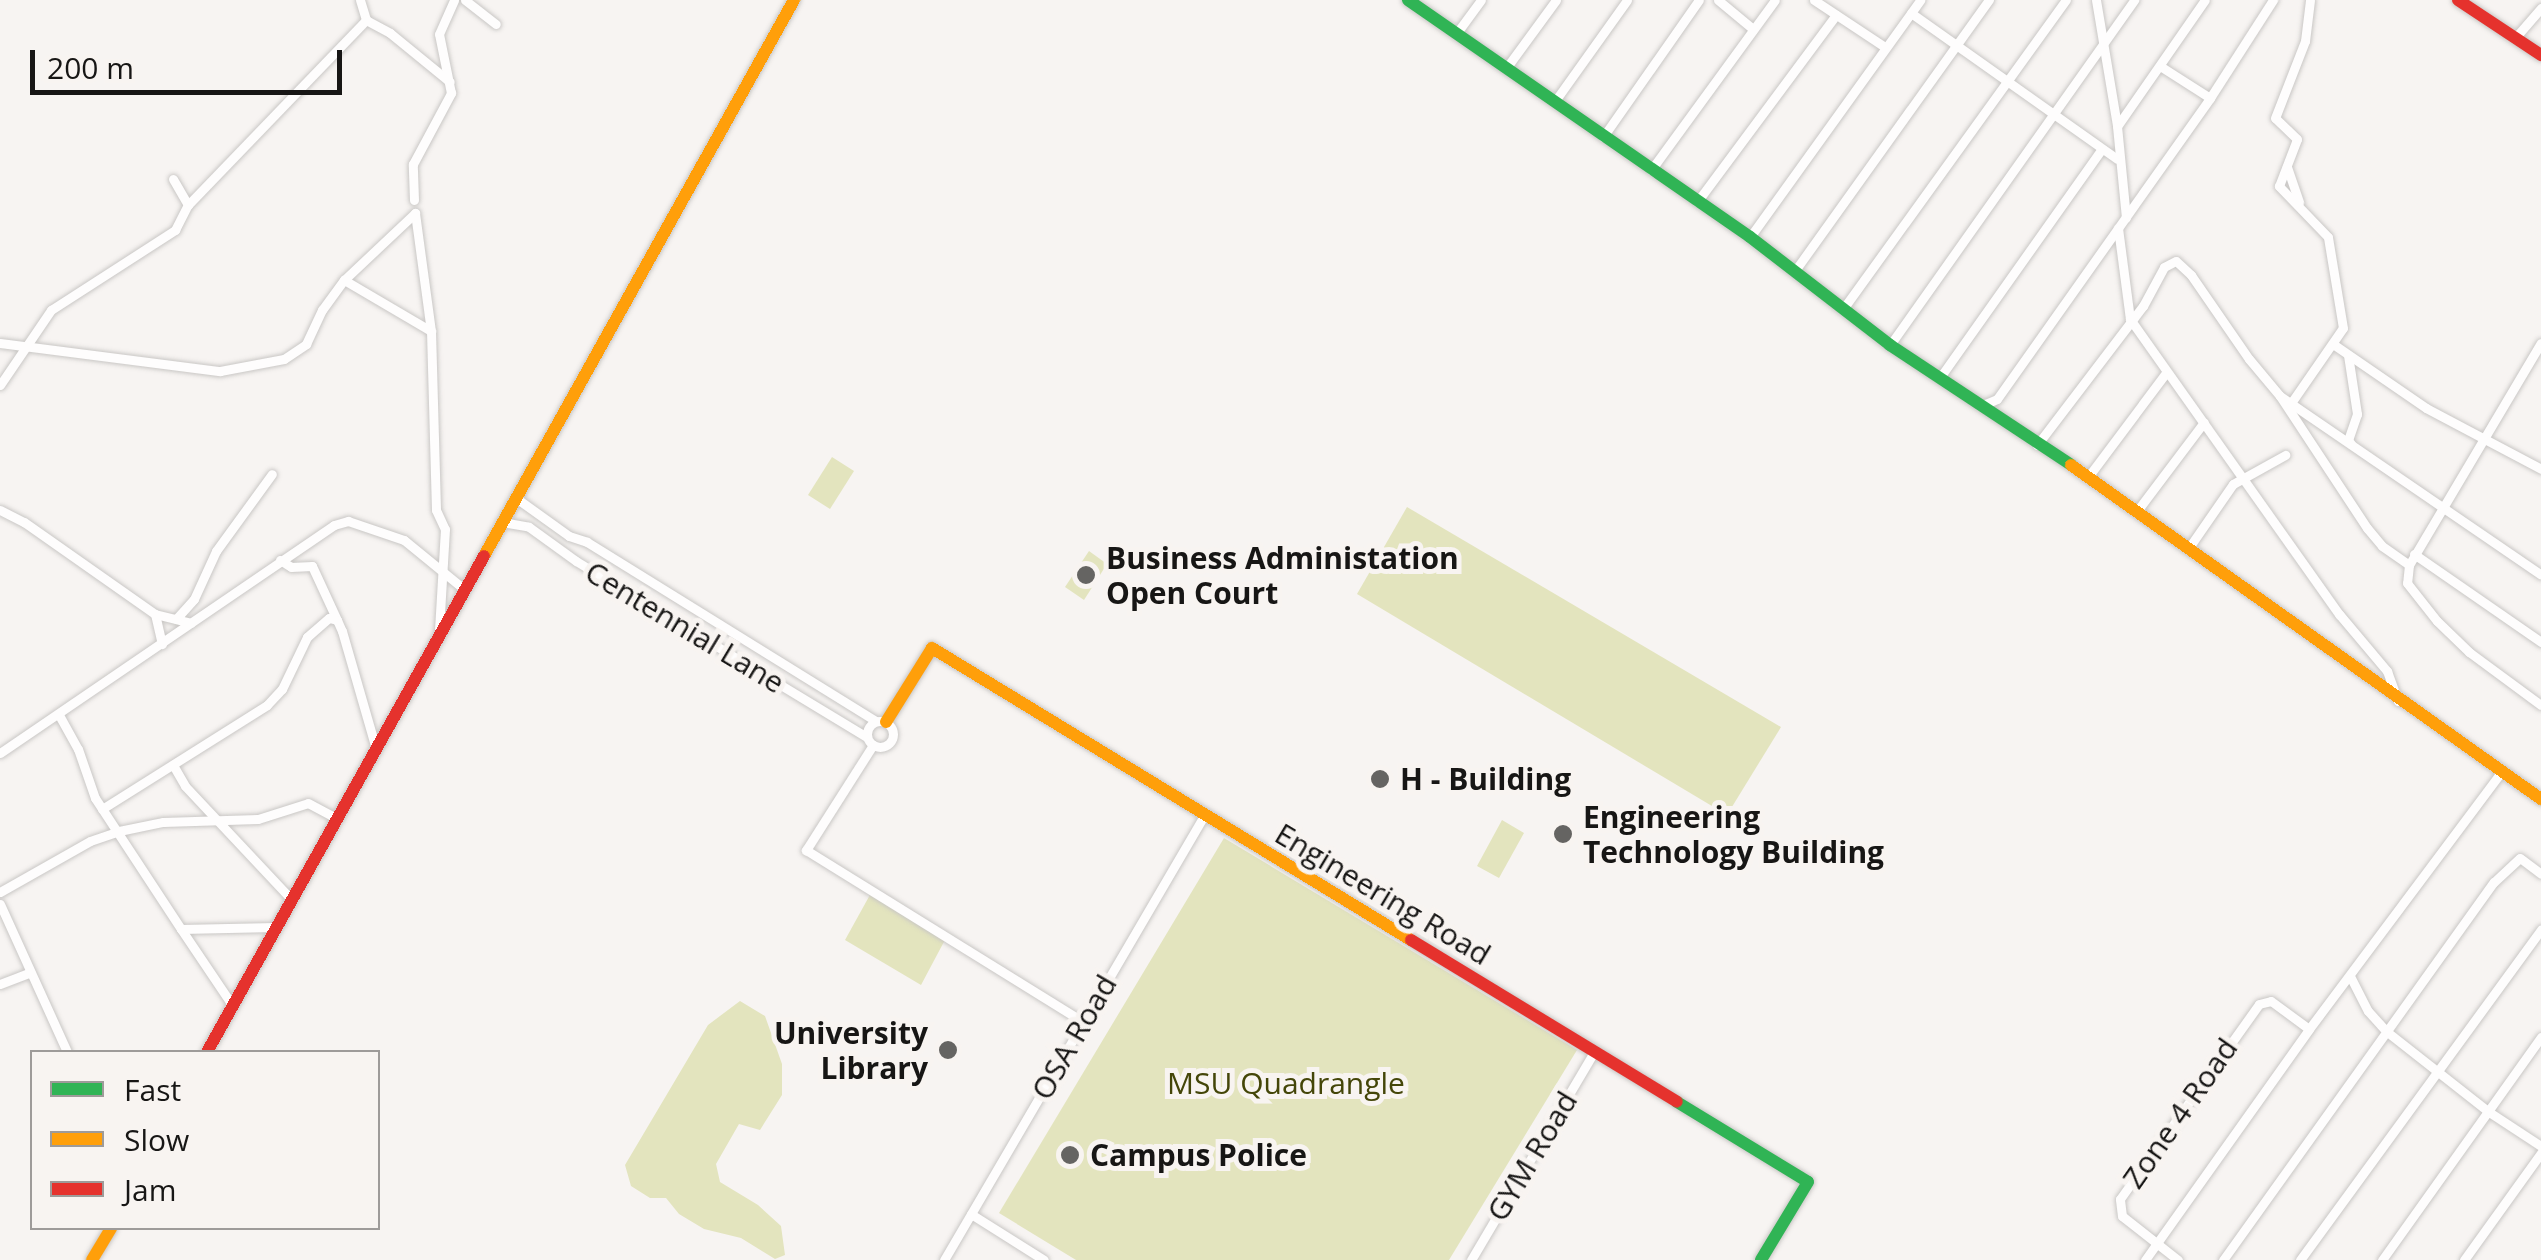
<!DOCTYPE html>
<html>
<head>
<meta charset="utf-8">
<style>
	body { margin:0 }
	#map { position:relative; width:2541px; height:1260px; overflow:hidden; background:#f7f4f2; font-family:"Open Sans",sans-serif }
	div>[style] { position:absolute }
	.green>* { inset:0; background:#e3e4be }
	.roads { filter:drop-shadow(0 0 2px #c9c7c5) drop-shadow(0 0 2px #c9c7c5) }
	.street>* { height:9px; margin:-4.5px; padding:0 4.5px; transform-origin:4.5px; border-radius:4.5px; background:#fefdfd }
	.street>.ring { margin:-4.5px; padding:0; box-sizing:content-box; background:none; border:9px solid #fefdfd; border-radius:50% }
	.fast>* { height:12px; margin:-6px; padding:0 6px; transform-origin:6px; border-radius:6px; background:#30b455 }
	.slow>* { height:12px; margin:-6px; padding:0 6px; transform-origin:6px; border-radius:6px; background:#ff9f0a }
	.jam>* { height:12px; margin:-6px; padding:0 6px; transform-origin:6px; border-radius:6px; background:#e5322d }
	.dots>* { width:28px; height:28px; translate:-50% -50%; box-sizing:border-box; border:5px solid #f8f4f1; border-radius:50% }
	span { translate:-50% -50%; white-space:nowrap; text-align:center; line-height:1.15; -webkit-text-stroke:10px #f8f4f1; paint-order:stroke }
	.poi-label { font-size:30px; color:#171615; font-weight:700 }
	.left { translate:0 -50%; text-align:left }
	.right { translate:-100% -50%; text-align:right }
	.street-label { font-size:30px; color:#171615 }
	.park-label { font-size:30px; color:#444609 }
	.legend { position:absolute; left:30px; top:1050px; width:350px; height:180px; box-sizing:border-box; background:#f8f4f1; border:2px solid #9e9b99; margin:0; padding:12px 18px; list-style:none; font-size:30px; color:#171615 }
	.legend li { display:flex; align-items:center; gap:20px; height:50px }
	.legend b { width:50px; border:2px solid #9e9b99 }
	.scale { position:absolute; left:30px; top:50px; width:312px; height:45px; box-sizing:border-box; border:5px solid #171615; border-top:0; padding-left:12px; font-size:30px; line-height:35px; white-space:nowrap; color:#171615; -webkit-text-stroke:8px #f8f4f1; paint-order:stroke }
</style>
</head>
<body>
<div id="map">
	<div class="green">
		<div style="clip-path:polygon(832px 457px,854px 471px,830px 509px,808px 495px)"></div>
		<div style="clip-path:polygon(1407px 507px,1781px 727px,1727px 815px,1357px 594px)"></div>
		<div style="clip-path:polygon(1089px 551px,1107px 564px,1084px 600px,1065px 587px)"></div>
		<div style="clip-path:polygon(1502px 820px,1524px 833px,1499px 878px,1477px 866px)"></div>
		<div style="clip-path:polygon(1224px 838px,1577px 1050px,1449px 1260px,1076px 1260px,999px 1213px)"></div>
		<div style="clip-path:polygon(871px 893px,946px 938px,921px 985px,845px 940px)"></div>
		<div style="clip-path:polygon(740px 1001px,765px 1016px,782px 1064px,782px 1095px,760px 1130px,739px 1124px,716px 1164px,720px 1182px,758px 1205px,781px 1226px,785px 1255px,775px 1259px,741px 1238px,704px 1229px,679px 1214px,666px 1198px,650px 1198px,631px 1186px,625px 1165px,708px 1025px)"></div>
	</div>
	<div class="roads">
		<div class="street">
			<div style="left:360px;top:0;width:21px;rotate:73deg"></div>
			<div style="left:465px;top:0;width:39px;rotate:38deg"></div>
			<div style="left:1718px;top:0;width:45px;rotate:39.6deg"></div>
			<div style="left:1814px;top:0;width:85px;rotate:33.5deg"></div>
			<div style="left:2096px;top:0;width:128px;rotate:80.5deg"></div>
			<div style="left:2117px;top:126px;width:92px;rotate:84.4deg"></div>
			<div style="left:1911px;top:13px;width:252px;rotate:35.3deg"></div>
			<div style="left:366px;top:20px;width:27px;rotate:28deg"></div>
			<div style="left:390px;top:33px;width:77px;rotate:39.2deg"></div>
			<div style="left:1456px;top:34px;width:42px;rotate:-53.7deg"></div>
			<div style="left:2515px;top:38px;width:40px;rotate:-49deg"></div>
			<div style="left:2160px;top:66px;width:59px;rotate:32.6deg"></div>
			<div style="left:1507px;top:67px;width:83px;rotate:-53.8deg"></div>
			<div style="left:1555px;top:101px;width:124px;rotate:-54.5deg"></div>
			<div style="left:2118px;top:125px;width:152px;rotate:-55.2deg"></div>
			<div style="left:1603px;top:137px;width:167px;rotate:-55deg"></div>
			<div style="left:2287px;top:167px;width:37px;rotate:71deg"></div>
			<div style="left:1651px;top:170px;width:210px;rotate:-53.9deg"></div>
			<div style="left:414px;top:200px;width:36px;rotate:-92deg"></div>
			<div style="left:413px;top:164px;width:81px;rotate:-61.8deg"></div>
			<div style="left:451px;top:93px;width:60px;rotate:-101.5deg"></div>
			<div style="left:439px;top:34px;width:37px;rotate:-66deg"></div>
			<div style="left:1697px;top:202px;width:233px;rotate:-53.4deg"></div>
			<div style="left:188px;top:205px;width:257px;rotate:-46.1deg"></div>
			<div style="left:415px;top:213px;width:119px;rotate:82.3deg"></div>
			<div style="left:2118px;top:228px;width:92px;rotate:82.5deg"></div>
			<div style="left:2130px;top:319px;width:362px;rotate:54.7deg"></div>
			<div style="left:2339px;top:614px;width:75px;rotate:49.9deg"></div>
			<div style="left:2387px;top:671px;width:32px;rotate:70deg"></div>
			<div style="left:1750px;top:237px;width:292px;rotate:-54.3deg"></div>
			<div style="left:1794px;top:272px;width:335px;rotate:-54.4deg"></div>
			<div style="left:344px;top:280px;width:101px;rotate:30.4deg"></div>
			<div style="left:431px;top:331px;width:179px;rotate:88.4deg"></div>
			<div style="left:436px;top:510px;width:21px;rotate:65deg"></div>
			<div style="left:445px;top:529px;width:101px;rotate:93.4deg"></div>
			<div style="left:1843px;top:309px;width:381px;rotate:-54.2deg"></div>
			<div style="left:0;top:343px;width:222px;rotate:7.3deg"></div>
			<div style="left:220px;top:371px;width:65px;rotate:-10.6deg"></div>
			<div style="left:284px;top:359px;width:27px;rotate:-34deg"></div>
			<div style="left:306px;top:344px;width:38px;rotate:-65deg"></div>
			<div style="left:322px;top:310px;width:37px;rotate:-54deg"></div>
			<div style="left:344px;top:280px;width:98px;rotate:-43.3deg"></div>
			<div style="left:2333px;top:344px;width:113px;rotate:34.5deg"></div>
			<div style="left:2426px;top:408px;width:130px;rotate:27.9deg"></div>
			<div style="left:1890px;top:345px;width:423px;rotate:-54.7deg"></div>
			<div style="left:2348px;top:355px;width:60px;rotate:81.3deg"></div>
			<div style="left:2357px;top:414px;width:28px;rotate:109deg"></div>
			<div style="left:2348px;top:440px;width:5px;rotate:53deg"></div>
			<div style="left:1941px;top:376px;width:278px;rotate:-54.7deg"></div>
			<div style="left:0;top:385px;width:91px;rotate:-55.8deg"></div>
			<div style="left:51px;top:310px;width:148px;rotate:-32.8deg"></div>
			<div style="left:175px;top:230px;width:28px;rotate:-63deg"></div>
			<div style="left:188px;top:205px;width:30px;rotate:-120deg"></div>
			<div style="left:2280px;top:396px;width:158px;rotate:56.6deg"></div>
			<div style="left:2367px;top:528px;width:23px;rotate:50deg"></div>
			<div style="left:2382px;top:546px;width:33px;rotate:35deg"></div>
			<div style="left:2409px;top:565px;width:18px;rotate:96deg"></div>
			<div style="left:2407px;top:583px;width:48px;rotate:51.7deg"></div>
			<div style="left:2437px;top:621px;width:45px;rotate:44.1deg"></div>
			<div style="left:2469px;top:652px;width:89px;rotate:36.4deg"></div>
			<div style="left:2291px;top:403px;width:91px;rotate:-55.3deg"></div>
			<div style="left:2343px;top:328px;width:92px;rotate:-99.4deg"></div>
			<div style="left:2328px;top:237px;width:71px;rotate:-133.9deg"></div>
			<div style="left:2279px;top:186px;width:50px;rotate:-69deg"></div>
			<div style="left:2297px;top:139px;width:30px;rotate:-136deg"></div>
			<div style="left:2275px;top:118px;width:83px;rotate:-68.7deg"></div>
			<div style="left:2305px;top:41px;width:41px;rotate:-83deg"></div>
			<div style="left:1983px;top:405px;width:15px;rotate:-23deg"></div>
			<div style="left:1997px;top:399px;width:369px;rotate:-54.7deg"></div>
			<div style="left:2210px;top:98px;width:117px;rotate:-57.3deg"></div>
			<div style="left:2037px;top:445px;width:175px;rotate:-52.7deg"></div>
			<div style="left:2143px;top:306px;width:44px;rotate:-61.7deg"></div>
			<div style="left:2164px;top:267px;width:13px;rotate:-27deg"></div>
			<div style="left:2176px;top:261px;width:21px;rotate:43deg"></div>
			<div style="left:2191px;top:275px;width:102px;rotate:55.4deg"></div>
			<div style="left:2249px;top:359px;width:48px;rotate:50deg"></div>
			<div style="left:2280px;top:396px;width:316px;rotate:34.4deg"></div>
			<div style="left:2088px;top:477px;width:129px;rotate:-53.2deg"></div>
			<div style="left:516px;top:498px;width:65px;rotate:35.6deg"></div>
			<div style="left:569px;top:536px;width:19px;rotate:18deg"></div>
			<div style="left:587px;top:542px;width:340px;rotate:31.8deg"></div>
			<div style="left:0;top:510px;width:27px;rotate:27deg"></div>
			<div style="left:24px;top:522px;width:160px;rotate:35.1deg"></div>
			<div style="left:155px;top:614px;width:37px;rotate:14deg"></div>
			<div style="left:2137px;top:511px;width:111px;rotate:-53deg"></div>
			<div style="left:502px;top:522px;width:27px;rotate:10deg"></div>
			<div style="left:529px;top:527px;width:58px;rotate:35.9deg"></div>
			<div style="left:576px;top:561px;width:340px;rotate:31.2deg"></div>
			<div style="left:2188px;top:549px;width:79px;rotate:-55.3deg"></div>
			<div style="left:2233px;top:484px;width:60px;rotate:-29.1deg"></div>
			<div style="left:2414px;top:554px;width:155px;rotate:34.7deg"></div>
			<div style="left:280px;top:560px;width:13px;rotate:32deg"></div>
			<div style="left:291px;top:567px;width:21px;rotate:-3deg"></div>
			<div style="left:312px;top:566px;width:60px;rotate:65.2deg"></div>
			<div style="left:2409px;top:565px;width:258px;rotate:-59.3deg"></div>
			<div style="left:155px;top:614px;width:31px;rotate:77deg"></div>
			<div style="left:176px;top:619px;width:27px;rotate:-48deg"></div>
			<div style="left:194px;top:599px;width:53px;rotate:-65.4deg"></div>
			<div style="left:216px;top:551px;width:95px;rotate:-54deg"></div>
			<div style="left:59px;top:715px;width:39px;rotate:61deg"></div>
			<div style="left:78px;top:749px;width:52px;rotate:70.9deg"></div>
			<div style="left:95px;top:798px;width:157px;rotate:56.7deg"></div>
			<div style="left:181px;top:929px;width:94px;rotate:-1.2deg"></div>
			<div class="ring" style="left:867px;top:721px;width:17px;height:17px"></div>
			<div style="left:873px;top:745px;width:125px;rotate:122.5deg"></div>
			<div style="left:806px;top:850px;width:326px;rotate:31.8deg"></div>
			<div style="left:0;top:753px;width:404px;rotate:-34.3deg"></div>
			<div style="left:334px;top:525px;width:15px;rotate:-16deg"></div>
			<div style="left:348px;top:521px;width:59px;rotate:18.7deg"></div>
			<div style="left:404px;top:540px;width:79px;rotate:39.3deg"></div>
			<div style="left:173px;top:765px;width:24px;rotate:60deg"></div>
			<div style="left:185px;top:786px;width:156px;rotate:46.8deg"></div>
			<div style="left:102px;top:809px;width:195px;rotate:-32.2deg"></div>
			<div style="left:267px;top:705px;width:22px;rotate:-47deg"></div>
			<div style="left:282px;top:689px;width:58px;rotate:-64.3deg"></div>
			<div style="left:307px;top:637px;width:29px;rotate:-41deg"></div>
			<div style="left:329px;top:618px;width:8px;rotate:14deg"></div>
			<div style="left:337px;top:620px;width:12px;rotate:66deg"></div>
			<div style="left:342px;top:631px;width:123px;rotate:73.9deg"></div>
			<div style="left:0;top:892px;width:103px;rotate:-29.5deg"></div>
			<div style="left:90px;top:841px;width:31px;rotate:-19deg"></div>
			<div style="left:119px;top:831px;width:45px;rotate:-11.6deg"></div>
			<div style="left:163px;top:822px;width:95px;rotate:-1.8deg"></div>
			<div style="left:258px;top:819px;width:52px;rotate:-17.7deg"></div>
			<div style="left:308px;top:803px;width:34px;rotate:28deg"></div>
			<div style="left:0;top:904px;width:162px;rotate:65.6deg"></div>
			<div style="left:181px;top:929px;width:92px;rotate:56.1deg"></div>
			<div style="left:2350px;top:976px;width:39px;rotate:63deg"></div>
			<div style="left:2368px;top:1011px;width:27px;rotate:48deg"></div>
			<div style="left:2386px;top:1031px;width:131px;rotate:38.2deg"></div>
			<div style="left:2489px;top:1112px;width:62px;rotate:33.2deg"></div>
			<div style="left:0;top:984px;width:30px;rotate:-21deg"></div>
			<div style="left:971px;top:1214px;width:86px;rotate:32.2deg"></div>
			<div style="left:944px;top:1260px;width:517px;rotate:-59.66deg"></div>
			<div style="left:1471px;top:1260px;width:242px;rotate:-59.4deg"></div>
			<div style="left:2145px;top:1260px;width:283px;rotate:-54.6deg"></div>
			<div style="left:2309px;top:1029px;width:322px;rotate:-53.2deg"></div>
			<div style="left:2178px;top:1260px;width:71px;rotate:-141.8deg"></div>
			<div style="left:2122px;top:1216px;width:17px;rotate:-97deg"></div>
			<div style="left:2120px;top:1199px;width:239px;rotate:-54.5deg"></div>
			<div style="left:2259px;top:1004px;width:12px;rotate:-14deg"></div>
			<div style="left:2271px;top:1001px;width:47px;rotate:36.4deg"></div>
			<div style="left:2223px;top:1260px;width:465px;rotate:-54.4deg"></div>
			<div style="left:2494px;top:882px;width:35px;rotate:-43deg"></div>
			<div style="left:2520px;top:858px;width:26px;rotate:37deg"></div>
			<div style="left:2300px;top:1260px;width:409px;rotate:-53.9deg"></div>
			<div style="left:2382px;top:1260px;width:274px;rotate:-54.5deg"></div>
			<div style="left:2464px;top:1260px;width:132px;rotate:-54.3deg"></div>
		</div>
		<div class="fast">
			<div style="left:1408px;top:0;width:416px;rotate:34.7deg"></div>
			<div style="left:1750px;top:237px;width:177px;rotate:37.6deg"></div>
			<div style="left:1890px;top:345px;width:217px;rotate:33.5deg"></div>
			<div style="left:1677px;top:1102px;width:153px;rotate:31.4deg"></div>
			<div style="left:1808px;top:1182px;width:91px;rotate:121.1deg"></div>
		</div>
		<div class="slow">
			<div style="left:2071px;top:465px;width:577px;rotate:35.4deg"></div>
			<div style="left:484px;top:556px;width:637px;rotate:-60.86deg"></div>
			<div style="left:886px;top:722px;width:87px;rotate:-58.1deg"></div>
			<div style="left:932px;top:648px;width:561px;rotate:31.37deg"></div>
			<div style="left:92px;top:1260px;width:37px;rotate:-59deg"></div>
		</div>
		<div class="jam">
			<div style="left:2458px;top:0;width:100px;rotate:33.5deg"></div>
			<div style="left:1411px;top:940px;width:311px;rotate:31.3deg"></div>
			<div style="left:207px;top:1052px;width:568px;rotate:-60.82deg"></div>
		</div>
	</div>
	<div class="dots">
		<div style="left:1086px;top:575px;background:#656462"></div>
		<div style="left:1380px;top:779px;background:#656462"></div>
		<div style="left:1563px;top:834px;background:#656462"></div>
		<div style="left:948px;top:1050px;background:#656462"></div>
		<div style="left:1070px;top:1155px;background:#656462"></div>
	</div>
	<div class="poi-label">
		<span class="left" style="left:1106px;top:575px">Business Administation<br>Open Court</span>
		<span class="left" style="left:1400px;top:779px">H - Building</span>
		<span class="left" style="left:1583px;top:834px">Engineering<br>Technology Building</span>
		<span class="right" style="left:928px;top:1050px">University<br>Library</span>
		<span class="left" style="left:1090px;top:1155px">Campus Police</span>
	</div>
	<div class="street-label">
		<span style="left:685px;top:627px;rotate:31deg">Centennial Lane</span>
		<span style="left:1383px;top:894px;rotate:31deg">Engineering Road</span>
		<span style="left:1074px;top:1037px;rotate:-60deg">OSA Road</span>
		<span style="left:2180px;top:1113px;rotate:-55deg">Zone 4 Road</span>
		<span style="left:1532px;top:1156px;rotate:-59deg">GYM Road</span>
	</div>
	<div class="park-label">
		<span style="left:1286px;top:1083px">MSU Quadrangle</span>
	</div>
	<ul class="legend">
	<li><b style="height:12px;background:#30b455"></b>Fast</li>
	<li><b style="height:12px;background:#ff9f0a"></b>Slow</li>
	<li><b style="height:12px;background:#e5322d"></b>Jam</li>
	</ul>
	<div class="scale">200 m</div>
</div>
</body>
</html>
